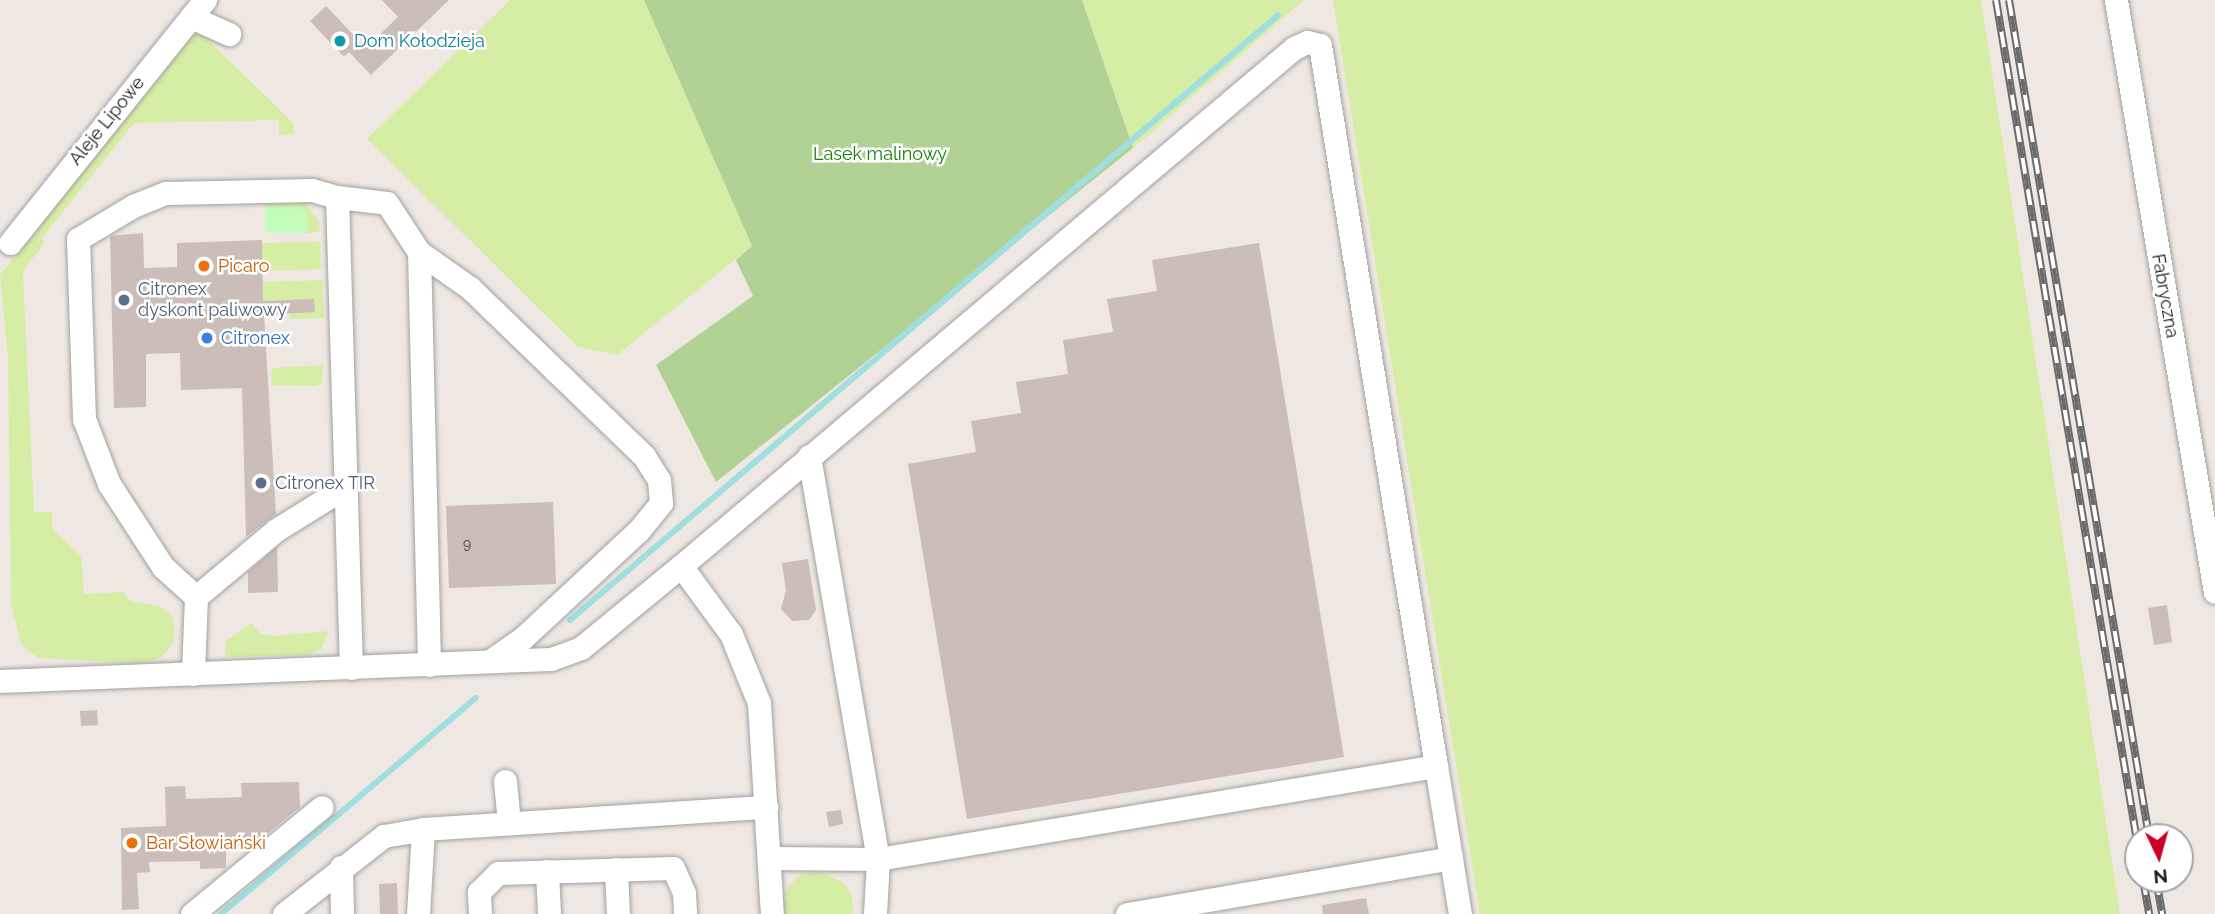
<!DOCTYPE html>
<html>
<head>
<meta charset="utf-8">
<style>
	body { margin:0 }
	#map { position:relative; width:2215px; height:914px; overflow:hidden; background:#efe8e2; font-family:Raleway,sans-serif }
	div>[style] { position:absolute }
	.grass>* { inset:0; background:#d6eda5 }
	.forest>* { inset:0; background:#b2d194 }
	.park>* { inset:0; background:#c4fcbc }
	.stream>* { height:6px; margin:-3px; padding:0 3px; transform-origin:3px; border-radius:3px; background:#a0dedf }
	.building>* { inset:0; background:#cbbdb8 }
	.roads { filter:drop-shadow(0 0 2px #a1a1a1) drop-shadow(0 0 2px #a1a1a1) }
	.minor>* { height:23px; margin:-11.5px; padding:0 11.5px; transform-origin:11.5px; border-radius:11.5px; background:#fff }
	.rail>* { height:8px; margin-top:-4px; transform-origin:0; background:repeating-linear-gradient(90deg,#fff 0 16px,#6b6b6b 0 32px); box-sizing:border-box; border-block:2px solid #6b6b6b }
	.dots>* { width:19px; height:19px; translate:-50% -50%; box-sizing:border-box; border:4px solid #fff; border-radius:50% }
	span { translate:-50% -50%; white-space:nowrap; text-align:center; line-height:1.15; -webkit-text-stroke:5px #fff; paint-order:stroke }
	.number-label { font-size:14px; color:#484544 }
	.number-label span { -webkit-text-stroke-width:0 }
	.culture-label { font-size:18px; color:#0d838f }
	.left { translate:0 -50%; text-align:left }
	.street-label { font-size:18px; color:#1d1d1d }
	.park-label { font-size:18px; color:#148105 }
	.food-label { font-size:18px; color:#c56008 }
	.service-label { font-size:18px; color:#4e5e75 }
	.shop-label { font-size:18px; color:#366cbe }
	.north { position:absolute; left:2124px; top:823px; width:70px; height:70px; box-sizing:border-box; background:#fff; border:2px solid #a5a5a5; border-radius:50%; rotate:175deg; font-size:19px; font-weight:700; line-height:28px; text-align:center; color:#1d1d1d }
	.north::after { content:''; display:block; margin:auto; width:24px; height:32px; background:#ca0029; clip-path:polygon(50% 0,100% 100%,50% 72%,0 100%) }
</style>
</head>
<body>
<div id="map">
	<div class="grass">
		<div style="clip-path:polygon(510px 0,644px 0,752px 246px,617px 355px,578px 347px,367px 139px)"></div>
		<div style="clip-path:polygon(1082px 0,1304px 0,1133px 148px)"></div>
		<div style="clip-path:polygon(1333px 0,1981px 0,2120px 914px,1480px 914px)"></div>
		<div style="clip-path:polygon(194px 26px,294px 124px,294px 134px,279px 135px,279px 120px,134px 123px,41px 239px,45px 242px,23px 271px,34px 512px,52px 512px,52px 528px,81px 556px,84px 594px,123px 592px,131px 601px,162px 607px,173px 617px,175px 633px,171px 647px,160px 658px,142px 664px,39px 658px,22px 646px,11px 605px,8px 358px,0 275px)"></div>
		<div style="clip-path:polygon(265px 199px,294px 199px,305px 203px,318px 220px,320px 232px,308px 233px,308px 216px,298px 206px,265px 207px)"></div>
		<div style="clip-path:polygon(320px 242px,321px 269px,263px 271px,262px 243px)"></div>
		<div style="clip-path:polygon(322px 280px,324px 318px,290px 319px,289px 300px,263px 301px,263px 282px)"></div>
		<div style="clip-path:polygon(323px 365px,322px 382px,317px 386px,271px 385px,272px 368px)"></div>
		<div style="clip-path:polygon(252px 623px,260px 634px,276px 636px,329px 631px,321px 649px,308px 655px,225px 657px,226px 641px)"></div>
		<div style="clip-path:polygon(822px 872px,844px 883px,852px 895px,853px 914px,781px 914px,788px 886px,802px 874px)"></div>
	</div>
	<div class="forest">
		<div style="clip-path:polygon(644px 0,1082px 0,1133px 148px,716px 482px,656px 365px,753px 296px,736px 260px,752px 246px)"></div>
	</div>
	<div class="park">
		<div style="clip-path:polygon(298px 206px,308px 216px,308px 233px,265px 233px,265px 207px)"></div>
	</div>
	<div class="stream">
		<div style="left:570px;top:620px;width:931px;rotate:-40.51deg"></div>
		<div style="left:221px;top:914px;width:334px;rotate:-40.3deg"></div>
	</div>
	<div class="building">
		<div style="clip-path:polygon(382px 0,449px 0,371px 75px,349px 52px,344px 57px,310px 21px,326px 6px,366px 48px,398px 17px)"></div>
		<div style="clip-path:polygon(143px 233px,144px 268px,177px 267px,177px 243px,262px 240px,263px 301px,314px 299px,315px 312px,264px 315px,276px 514px,246px 537px,242px 388px,181px 390px,180px 353px,146px 354px,146px 407px,114px 408px,110px 236px)"></div>
		<div style="clip-path:polygon(1259px 243px,1344px 757px,967px 819px,908px 464px,976px 452px,971px 421px,1021px 413px,1016px 382px,1068px 374px,1063px 340px,1113px 332px,1107px 299px,1157px 291px,1152px 260px)"></div>
		<div style="clip-path:polygon(553px 502px,556px 584px,449px 588px,446px 506px)"></div>
		<div style="clip-path:polygon(277px 547px,278px 592px,248px 593px,248px 572px)"></div>
		<div style="clip-path:polygon(808px 559px,816px 610px,809px 620px,792px 621px,781px 609px,786px 590px,782px 563px)"></div>
		<div style="clip-path:polygon(2167px 605px,2172px 642px,2154px 645px,2148px 608px)"></div>
		<div style="clip-path:polygon(97px 710px,98px 725px,81px 726px,80px 711px)"></div>
		<div style="clip-path:polygon(299px 782px,300px 807px,252px 846px,226px 847px,226px 868px,200px 869px,200px 861px,149px 862px,150px 872px,137px 873px,139px 909px,122px 910px,121px 828px,166px 826px,165px 787px,185px 786px,186px 799px,242px 797px,241px 783px)"></div>
		<div style="clip-path:polygon(841px 810px,843px 824px,829px 827px,826px 812px)"></div>
		<div style="clip-path:polygon(397px 883px,398px 914px,380px 914px,379px 884px)"></div>
		<div style="clip-path:polygon(1366px 898px,1369px 914px,1323px 914px,1322px 905px)"></div>
	</div>
	<div class="roads">
		<div class="minor">
			<div style="left:2116px;top:0;width:600px;rotate:80.51deg"></div>
			<div style="left:191px;top:17px;width:42px;rotate:24.1deg"></div>
			<div style="left:10px;top:243px;width:312px;rotate:-51.3deg"></div>
			<div style="left:419px;top:252px;width:62px;rotate:35.2deg"></div>
			<div style="left:470px;top:288px;width:242px;rotate:44deg"></div>
			<div style="left:644px;top:456px;width:28px;rotate:58deg"></div>
			<div style="left:659px;top:480px;width:23px;rotate:85deg"></div>
			<div style="left:661px;top:503px;width:36px;rotate:129deg"></div>
			<div style="left:638px;top:531px;width:157px;rotate:137.1deg"></div>
			<div style="left:523px;top:638px;width:40px;rotate:145.1deg"></div>
			<div style="left:809px;top:456px;width:409px;rotate:80.3deg"></div>
			<div style="left:878px;top:859px;width:55px;rotate:93.1deg"></div>
			<div style="left:681px;top:566px;width:803px;rotate:-40.2deg"></div>
			<div style="left:1294px;top:48px;width:14px;rotate:-25deg"></div>
			<div style="left:1307px;top:42px;width:13px;rotate:13deg"></div>
			<div style="left:1320px;top:45px;width:730px;rotate:80.86deg"></div>
			<div style="left:196px;top:597px;width:45px;rotate:-137.7deg"></div>
			<div style="left:163px;top:567px;width:99px;rotate:-123deg"></div>
			<div style="left:109px;top:484px;width:70px;rotate:-111deg"></div>
			<div style="left:84px;top:419px;width:180px;rotate:-91.9deg"></div>
			<div style="left:78px;top:239px;width:64px;rotate:-31deg"></div>
			<div style="left:133px;top:206px;width:35px;rotate:-22deg"></div>
			<div style="left:166px;top:193px;width:146px;rotate:-1.2deg"></div>
			<div style="left:312px;top:190px;width:26px;rotate:16deg"></div>
			<div style="left:351px;top:668px;width:471px;rotate:-91.7deg"></div>
			<div style="left:337px;top:197px;width:50px;rotate:6.8deg"></div>
			<div style="left:387px;top:203px;width:59px;rotate:56.9deg"></div>
			<div style="left:419px;top:252px;width:413px;rotate:88.6deg"></div>
			<div style="left:193px;top:674px;width:77px;rotate:-87.8deg"></div>
			<div style="left:196px;top:597px;width:104px;rotate:-39.9deg"></div>
			<div style="left:276px;top:530px;width:81px;rotate:-31.9deg"></div>
			<div style="left:0;top:681px;width:551px;rotate:-2.29deg"></div>
			<div style="left:551px;top:659px;width:32px;rotate:-20deg"></div>
			<div style="left:581px;top:648px;width:129px;rotate:-39.4deg"></div>
			<div style="left:681px;top:566px;width:84px;rotate:53.7deg"></div>
			<div style="left:731px;top:634px;width:74px;rotate:67.9deg"></div>
			<div style="left:759px;top:703px;width:211px;rotate:86.5deg"></div>
			<div style="left:505px;top:781px;width:42px;rotate:84.6deg"></div>
			<div style="left:769px;top:858px;width:109px;rotate:0.5deg"></div>
			<div style="left:878px;top:859px;width:566px;rotate:-9.46deg"></div>
			<div style="left:1436px;top:766px;width:150px;rotate:80.8deg"></div>
			<div style="left:341px;top:867px;width:47px;rotate:88.8deg"></div>
			<div style="left:616px;top:869px;width:45px;rotate:87.5deg"></div>
			<div style="left:547px;top:871px;width:43px;rotate:87.3deg"></div>
			<div style="left:192px;top:914px;width:168px;rotate:-39.5deg"></div>
			<div style="left:284px;top:914px;width:127px;rotate:-38deg"></div>
			<div style="left:384px;top:836px;width:40px;rotate:-10deg"></div>
			<div style="left:423px;top:829px;width:344px;rotate:-3.7deg"></div>
			<div style="left:418px;top:914px;width:85px;rotate:-86.6deg"></div>
			<div style="left:480px;top:914px;width:22px;rotate:-93deg"></div>
			<div style="left:479px;top:892px;width:27px;rotate:-45deg"></div>
			<div style="left:498px;top:873px;width:175px;rotate:-1.6deg"></div>
			<div style="left:673px;top:868px;width:27px;rotate:66deg"></div>
			<div style="left:684px;top:893px;width:21px;rotate:87deg"></div>
			<div style="left:1127px;top:914px;width:329px;rotate:-9.8deg"></div>
		</div>
	</div>
	<div class="rail">
		<div style="left:1996px;top:0;width:859px;rotate:80.48deg"></div>
		<div style="left:2009px;top:0;width:849px;rotate:80.5deg"></div>
		<div style="left:2143px;top:879px;width:36px;rotate:80deg"></div>
		<div style="left:2156px;top:879px;width:36px;rotate:80deg"></div>
	</div>
	<div class="dots">
		<div style="left:340px;top:41px;background:#0f9aa8"></div>
		<div style="left:204px;top:266px;background:#e8710a"></div>
		<div style="left:124px;top:300px;background:#5c6f8a"></div>
		<div style="left:207px;top:338px;background:#3f7fe0"></div>
		<div style="left:261px;top:483px;background:#5c6f8a"></div>
		<div style="left:132px;top:843px;background:#e8710a"></div>
	</div>
	<div class="number-label">
		<span style="left:467px;top:544px">9</span>
	</div>
	<div class="culture-label">
		<span class="left" style="left:354px;top:41px">Dom Kołodzieja</span>
	</div>
	<div class="street-label">
		<span style="left:107px;top:121px;rotate:-51deg">Aleje Lipowe</span>
		<span style="left:2165px;top:296px;rotate:80deg">Fabryczna</span>
	</div>
	<div class="park-label">
		<span style="left:880px;top:154px">Lasek malinowy</span>
	</div>
	<div class="food-label">
		<span class="left" style="left:218px;top:266px">Picaro</span>
		<span class="left" style="left:146px;top:843px">Bar Słowiański</span>
	</div>
	<div class="service-label">
		<span class="left" style="left:138px;top:300px">Citronex<br>dyskont paliwowy</span>
		<span class="left" style="left:275px;top:483px">Citronex TIR</span>
	</div>
	<div class="shop-label">
		<span class="left" style="left:221px;top:338px">Citronex</span>
	</div>
	<div class="north">N</div>
</div>
</body>
</html>
